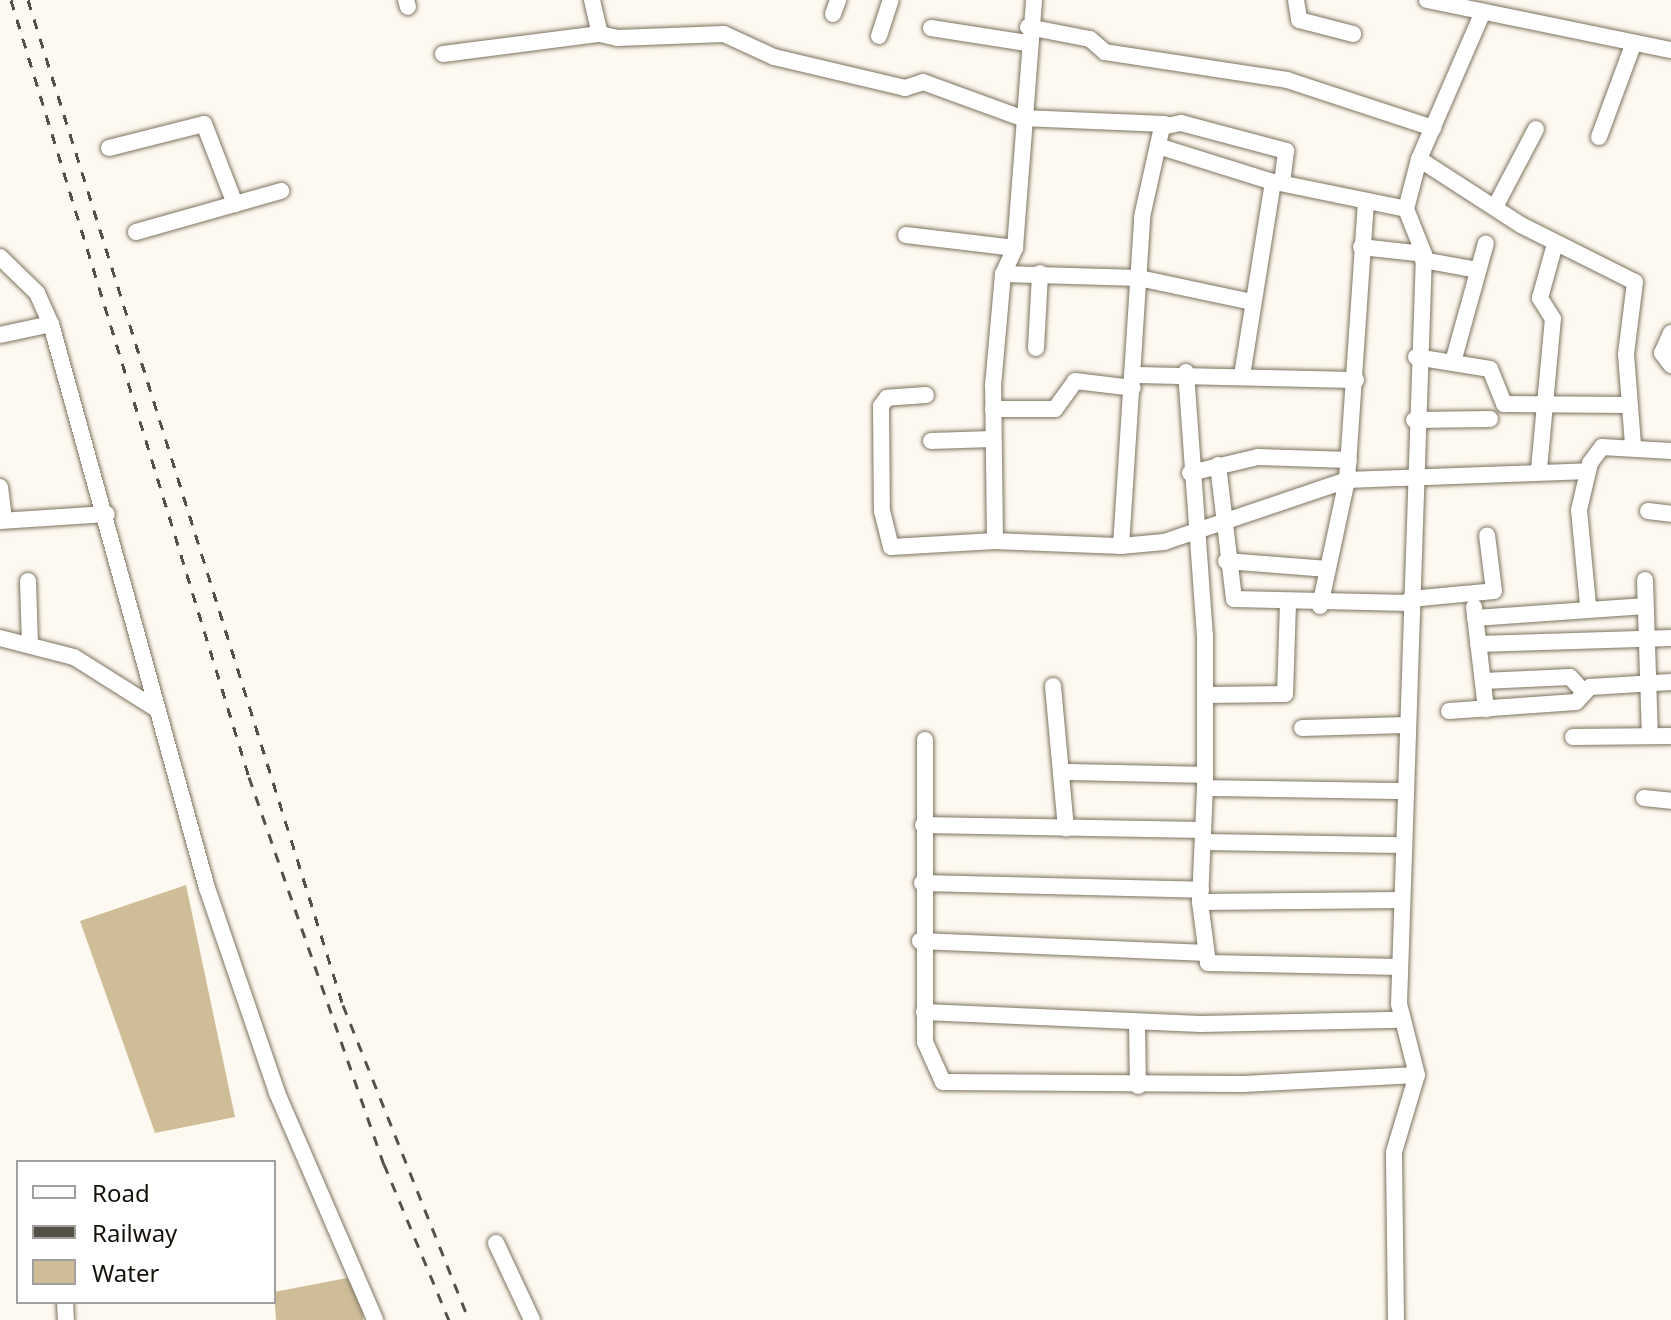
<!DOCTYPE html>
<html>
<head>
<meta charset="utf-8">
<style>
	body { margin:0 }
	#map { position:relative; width:1671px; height:1320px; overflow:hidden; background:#fef9f0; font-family:"Noto Sans",sans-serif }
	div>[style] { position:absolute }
	.water>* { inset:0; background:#cfbd98 }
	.roads { filter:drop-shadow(0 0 2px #7d735f) drop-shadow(0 0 2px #7d735f) }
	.minor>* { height:16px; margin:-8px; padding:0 8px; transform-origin:8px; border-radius:8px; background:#fff }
	.rail>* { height:3px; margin-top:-1.5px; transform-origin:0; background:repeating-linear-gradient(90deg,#545048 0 10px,transparent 0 20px) }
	span { translate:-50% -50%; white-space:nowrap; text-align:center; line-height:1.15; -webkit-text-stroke:6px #fff; paint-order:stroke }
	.legend { position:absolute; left:16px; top:1160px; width:260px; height:144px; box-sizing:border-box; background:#fff; border:2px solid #a2a09d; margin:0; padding:10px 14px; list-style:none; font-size:24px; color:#16120b }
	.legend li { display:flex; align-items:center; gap:16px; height:40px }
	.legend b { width:40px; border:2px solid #a2a09d }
</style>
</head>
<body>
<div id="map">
	<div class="water">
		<div style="clip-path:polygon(186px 885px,235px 1117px,155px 1133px,80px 921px)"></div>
		<div style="clip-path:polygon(347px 1278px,364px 1301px,363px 1320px,276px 1320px,274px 1292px)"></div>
	</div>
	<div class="roads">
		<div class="minor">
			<div style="left:406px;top:0;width:7px;rotate:74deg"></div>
			<div style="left:592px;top:0;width:35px;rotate:77deg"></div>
			<div style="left:600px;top:34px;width:17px;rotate:13deg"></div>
			<div style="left:617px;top:38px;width:107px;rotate:-2.1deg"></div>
			<div style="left:724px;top:34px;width:55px;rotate:24.7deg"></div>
			<div style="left:774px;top:57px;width:135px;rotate:13.3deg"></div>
			<div style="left:905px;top:88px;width:19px;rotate:-18deg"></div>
			<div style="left:923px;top:82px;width:105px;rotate:20deg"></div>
			<div style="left:1022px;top:118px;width:143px;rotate:2.4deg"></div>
			<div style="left:1296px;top:0;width:20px;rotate:81deg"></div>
			<div style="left:1299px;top:20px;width:56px;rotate:14.5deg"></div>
			<div style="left:1427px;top:0;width:249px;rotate:11.6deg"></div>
			<div style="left:833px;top:14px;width:15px;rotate:-70deg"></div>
			<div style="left:1028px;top:27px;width:63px;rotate:11deg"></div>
			<div style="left:1090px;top:39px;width:20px;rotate:41deg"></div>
			<div style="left:1105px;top:52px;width:184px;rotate:8.7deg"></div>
			<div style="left:1287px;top:80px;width:154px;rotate:18.2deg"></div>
			<div style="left:931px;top:28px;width:97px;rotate:8.9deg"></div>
			<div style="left:879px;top:36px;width:38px;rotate:-72deg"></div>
			<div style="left:443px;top:54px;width:158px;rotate:-7.3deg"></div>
			<div style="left:1599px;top:137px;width:98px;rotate:-69.7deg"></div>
			<div style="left:1158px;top:146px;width:121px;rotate:17.4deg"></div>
			<div style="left:1273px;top:182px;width:195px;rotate:99.1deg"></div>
			<div style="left:109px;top:148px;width:98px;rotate:-14.2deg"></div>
			<div style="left:204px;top:124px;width:86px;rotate:68.8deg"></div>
			<div style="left:1419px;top:159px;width:121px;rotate:32.9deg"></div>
			<div style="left:1521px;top:225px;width:127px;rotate:26.6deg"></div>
			<div style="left:1635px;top:282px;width:73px;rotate:97.1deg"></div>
			<div style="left:1626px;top:354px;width:92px;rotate:85.6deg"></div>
			<div style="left:1275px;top:182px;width:134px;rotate:11.6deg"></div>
			<div style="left:1495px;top:207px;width:88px;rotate:-62.3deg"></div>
			<div style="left:136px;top:232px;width:151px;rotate:-15.8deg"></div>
			<div style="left:906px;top:235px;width:110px;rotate:6.8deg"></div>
			<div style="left:1361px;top:247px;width:63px;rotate:6.3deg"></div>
			<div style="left:0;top:257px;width:52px;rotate:44.2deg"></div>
			<div style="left:37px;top:293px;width:34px;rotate:66deg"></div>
			<div style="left:51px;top:324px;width:585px;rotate:74.54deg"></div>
			<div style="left:207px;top:888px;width:217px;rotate:71.1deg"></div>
			<div style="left:277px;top:1093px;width:247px;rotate:66.6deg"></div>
			<div style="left:1423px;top:260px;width:56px;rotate:10.3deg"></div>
			<div style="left:1003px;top:274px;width:136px;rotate:1.7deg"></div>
			<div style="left:1139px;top:278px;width:116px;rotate:12deg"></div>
			<div style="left:1671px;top:333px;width:22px;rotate:114deg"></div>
			<div style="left:1662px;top:353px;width:15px;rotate:53deg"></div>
			<div style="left:0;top:335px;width:52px;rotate:-12.2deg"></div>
			<div style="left:1036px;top:348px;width:75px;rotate:-86.9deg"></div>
			<div style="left:1416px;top:357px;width:75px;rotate:9.2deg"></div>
			<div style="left:1490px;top:369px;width:38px;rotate:68deg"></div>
			<div style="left:1504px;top:404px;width:123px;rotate:0.5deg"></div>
			<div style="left:1453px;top:362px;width:123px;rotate:-74.5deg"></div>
			<div style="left:1186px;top:372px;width:264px;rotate:85.9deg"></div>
			<div style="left:1205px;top:635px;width:153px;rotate:90deg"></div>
			<div style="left:1134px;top:375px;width:222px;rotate:1.3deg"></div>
			<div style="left:926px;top:395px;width:39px;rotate:176deg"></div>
			<div style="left:887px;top:398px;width:10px;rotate:127deg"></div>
			<div style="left:881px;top:406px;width:105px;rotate:89.5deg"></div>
			<div style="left:882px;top:511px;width:37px;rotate:76deg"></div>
			<div style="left:891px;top:547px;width:104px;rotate:-3.3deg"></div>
			<div style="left:995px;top:541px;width:155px;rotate:-90.7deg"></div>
			<div style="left:993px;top:386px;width:112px;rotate:-84.9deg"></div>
			<div style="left:1003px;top:274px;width:29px;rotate:-65deg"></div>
			<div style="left:1015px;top:248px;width:249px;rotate:-85.6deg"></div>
			<div style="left:993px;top:409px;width:62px"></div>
			<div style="left:1055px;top:409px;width:34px;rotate:-54deg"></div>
			<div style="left:1075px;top:381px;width:58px;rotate:6.9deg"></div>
			<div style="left:1414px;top:420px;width:76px;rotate:-0.8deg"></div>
			<div style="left:931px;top:441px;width:61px;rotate:-1.9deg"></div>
			<div style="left:1218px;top:465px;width:135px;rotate:83.2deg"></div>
			<div style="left:1234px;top:599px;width:175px;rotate:1.3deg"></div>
			<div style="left:1539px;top:469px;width:151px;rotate:-84.7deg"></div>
			<div style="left:1553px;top:319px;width:25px;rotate:-122deg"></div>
			<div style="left:1540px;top:298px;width:56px;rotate:-74.5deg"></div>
			<div style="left:1190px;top:473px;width:70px;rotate:-13.2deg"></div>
			<div style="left:1258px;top:457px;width:91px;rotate:1.9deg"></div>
			<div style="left:0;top:487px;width:33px;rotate:83deg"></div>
			<div style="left:1648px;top:511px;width:23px;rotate:7deg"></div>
			<div style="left:0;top:521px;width:107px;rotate:-3.7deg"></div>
			<div style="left:995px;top:541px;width:126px;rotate:2.3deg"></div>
			<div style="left:1121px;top:546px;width:330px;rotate:-86.3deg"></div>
			<div style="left:1142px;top:217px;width:92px;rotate:-77.5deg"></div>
			<div style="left:1162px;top:127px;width:19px;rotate:-12deg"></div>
			<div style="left:1181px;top:123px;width:109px;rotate:14.9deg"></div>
			<div style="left:1286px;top:151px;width:32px;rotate:97deg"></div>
			<div style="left:1121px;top:546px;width:43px;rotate:-5.3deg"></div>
			<div style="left:1164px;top:542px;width:193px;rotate:-18.7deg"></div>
			<div style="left:1347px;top:480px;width:241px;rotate:-2.1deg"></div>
			<div style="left:1226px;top:561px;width:102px;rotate:4.5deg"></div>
			<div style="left:1645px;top:580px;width:156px;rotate:88.2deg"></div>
			<div style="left:28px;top:581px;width:63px;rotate:88.2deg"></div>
			<div style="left:1410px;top:599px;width:84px;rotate:-5.4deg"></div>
			<div style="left:1494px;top:591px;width:56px;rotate:-97.1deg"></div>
			<div style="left:1588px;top:605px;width:95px;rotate:-95.4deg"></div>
			<div style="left:1579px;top:510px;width:48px;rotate:-76.8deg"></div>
			<div style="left:1590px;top:463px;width:20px;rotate:-53deg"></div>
			<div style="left:1602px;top:447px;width:69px;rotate:3.3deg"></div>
			<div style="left:1320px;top:606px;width:129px;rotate:-77.9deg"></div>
			<div style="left:1347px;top:480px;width:280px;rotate:-86.1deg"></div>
			<div style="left:1474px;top:607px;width:103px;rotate:83.3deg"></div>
			<div style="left:1475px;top:618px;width:171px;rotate:-4deg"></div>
			<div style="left:0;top:638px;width:76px;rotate:14.4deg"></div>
			<div style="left:74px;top:657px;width:96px;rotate:32.2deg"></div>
			<div style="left:1478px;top:644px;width:193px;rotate:-1.8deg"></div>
			<div style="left:1483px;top:681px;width:87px;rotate:-2.6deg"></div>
			<div style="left:1570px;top:677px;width:21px;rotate:47deg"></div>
			<div style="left:1053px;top:686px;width:143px;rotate:84.8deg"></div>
			<div style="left:1205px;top:695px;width:80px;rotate:-0.7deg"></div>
			<div style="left:1285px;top:694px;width:90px;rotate:-88.1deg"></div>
			<div style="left:1449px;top:711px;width:127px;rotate:-4.1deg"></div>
			<div style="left:1576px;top:702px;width:21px;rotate:-47deg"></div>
			<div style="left:1590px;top:687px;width:81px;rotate:-3.5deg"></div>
			<div style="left:1302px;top:728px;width:104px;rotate:-1.7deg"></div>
			<div style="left:1573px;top:737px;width:98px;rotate:-0.6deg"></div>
			<div style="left:925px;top:740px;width:302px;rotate:90deg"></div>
			<div style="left:925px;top:1042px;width:44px;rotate:65.8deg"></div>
			<div style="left:943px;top:1082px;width:300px;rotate:0.4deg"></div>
			<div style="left:1243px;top:1084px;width:174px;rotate:-3deg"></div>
			<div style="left:1065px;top:772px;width:138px;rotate:1.2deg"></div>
			<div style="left:1644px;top:798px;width:27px;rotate:6deg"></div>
			<div style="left:923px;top:825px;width:280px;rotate:1deg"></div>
			<div style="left:1203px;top:842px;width:199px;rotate:0.9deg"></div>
			<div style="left:922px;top:883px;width:279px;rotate:1.4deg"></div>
			<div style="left:1200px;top:902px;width:201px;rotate:-0.6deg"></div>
			<div style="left:920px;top:941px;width:282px;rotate:2.4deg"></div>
			<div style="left:1400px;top:967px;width:192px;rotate:-178.8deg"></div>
			<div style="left:1208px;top:963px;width:62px;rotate:-97.5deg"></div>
			<div style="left:1200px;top:902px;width:114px;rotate:-87.5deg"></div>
			<div style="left:1205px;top:788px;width:198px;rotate:0.9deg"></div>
			<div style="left:924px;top:1012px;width:277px;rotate:2.5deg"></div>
			<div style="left:1201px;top:1024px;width:199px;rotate:-1.2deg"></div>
			<div style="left:1137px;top:1023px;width:63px;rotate:89.1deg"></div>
			<div style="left:496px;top:1243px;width:85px;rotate:64.9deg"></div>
			<div style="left:65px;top:1302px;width:18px;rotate:87deg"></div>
			<div style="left:1396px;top:1320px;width:168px;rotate:-90.7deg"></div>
			<div style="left:1394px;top:1152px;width:80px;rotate:-73.4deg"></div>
			<div style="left:1417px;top:1075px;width:73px;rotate:-104.2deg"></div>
			<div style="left:1399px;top:1004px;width:750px;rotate:-88.09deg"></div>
			<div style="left:1424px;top:254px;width:48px;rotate:-111.8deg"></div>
			<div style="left:1406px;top:209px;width:52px;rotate:-75.4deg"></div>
			<div style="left:1419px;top:159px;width:160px;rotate:-66.5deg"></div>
		</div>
	</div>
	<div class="rail">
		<div style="left:11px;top:0;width:813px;rotate:72.97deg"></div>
		<div style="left:249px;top:777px;width:410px;rotate:70.8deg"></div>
		<div style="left:384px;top:1164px;width:169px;rotate:67.4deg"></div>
		<div style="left:28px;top:0;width:1053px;rotate:72.6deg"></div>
		<div style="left:343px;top:1005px;width:339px;rotate:68.2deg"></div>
	</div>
	<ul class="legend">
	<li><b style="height:10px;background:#fff"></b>Road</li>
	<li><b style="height:10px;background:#545048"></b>Railway</li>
	<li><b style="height:22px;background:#cfbd98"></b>Water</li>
	</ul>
</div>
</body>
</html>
